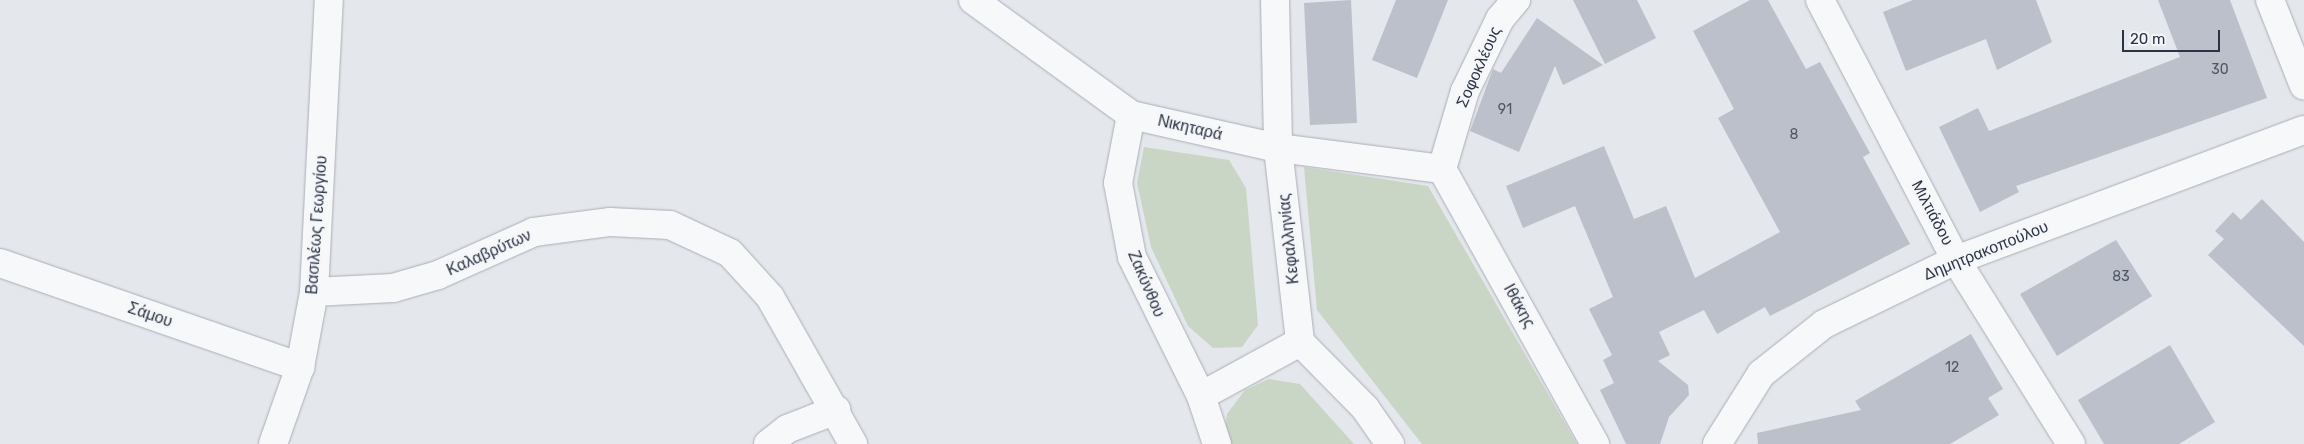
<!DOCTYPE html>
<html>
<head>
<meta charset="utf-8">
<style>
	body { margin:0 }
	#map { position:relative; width:2304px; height:444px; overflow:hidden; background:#e4e7ec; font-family:Rubik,sans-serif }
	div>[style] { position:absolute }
	.green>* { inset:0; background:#c9d6c5 }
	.building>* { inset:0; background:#bbc0ca }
	.roads { filter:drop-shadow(0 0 1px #a9aeb7) drop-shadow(0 0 1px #a9aeb7) }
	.minor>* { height:28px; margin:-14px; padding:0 14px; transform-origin:14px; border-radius:14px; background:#f7f8fa }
	.tertiary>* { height:28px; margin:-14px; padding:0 14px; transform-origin:14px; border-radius:14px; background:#f7f8fa }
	span { translate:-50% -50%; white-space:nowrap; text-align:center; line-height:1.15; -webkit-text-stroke:4.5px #f4f6f9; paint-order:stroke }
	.number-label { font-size:14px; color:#4f5766 }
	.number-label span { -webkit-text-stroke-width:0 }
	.street-label { font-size:16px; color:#2b3445 }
	.scale { position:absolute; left:2122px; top:30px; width:98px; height:22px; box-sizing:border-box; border:2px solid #2b3445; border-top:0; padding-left:6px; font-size:15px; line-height:18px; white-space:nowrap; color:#2b3445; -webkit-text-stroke:4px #f4f6f9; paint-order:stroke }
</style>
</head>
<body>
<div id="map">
	<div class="green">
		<div style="clip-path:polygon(1144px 147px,1229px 160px,1246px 188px,1258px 325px,1242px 347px,1213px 348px,1188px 326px,1151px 247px,1137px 183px)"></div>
		<div style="clip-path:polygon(1304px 167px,1428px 186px,1577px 444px,1422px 444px,1317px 310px)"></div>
		<div style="clip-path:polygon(1269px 379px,1300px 384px,1354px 444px,1229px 444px,1224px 436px,1227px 414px,1245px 390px)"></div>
	</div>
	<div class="building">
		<div style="clip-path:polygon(1351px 0,1357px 123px,1310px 125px,1304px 3px)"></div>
		<div style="clip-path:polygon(1396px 0,1448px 0,1417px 78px,1372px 60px)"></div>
		<div style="clip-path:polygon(1573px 0,1637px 0,1656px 38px,1605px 64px)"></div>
		<div style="clip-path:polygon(1750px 0,1768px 0,1806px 69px,1820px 62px,1870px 153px,1863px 157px,1910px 244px,1770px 316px,1765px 307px,1717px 334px,1704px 310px,1659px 332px,1670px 355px,1658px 361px,1688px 385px,1689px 395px,1669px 417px,1660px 444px,1626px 444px,1600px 390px,1614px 383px,1603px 360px,1612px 355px,1589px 309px,1613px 297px,1575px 206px,1523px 228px,1506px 186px,1604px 146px,1634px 219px,1666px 206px,1695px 278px,1780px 232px,1718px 118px,1734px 109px,1693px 31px)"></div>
		<div style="clip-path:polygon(1913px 0,2036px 0,2052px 42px,1997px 70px,1986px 39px,1906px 71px,1883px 12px)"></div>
		<div style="clip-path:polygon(2158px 0,2230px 0,2267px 98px,2016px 186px,2019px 192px,1980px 212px,1939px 127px,1978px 108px,1989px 131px,2180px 57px)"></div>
		<div style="clip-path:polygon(1537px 18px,1603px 65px,1563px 85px,1555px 66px,1519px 152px,1470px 131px,1493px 69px,1501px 73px)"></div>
		<div style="clip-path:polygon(2262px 199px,2304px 242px,2304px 346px,2208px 255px,2224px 239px,2215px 231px,2233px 212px,2241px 220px)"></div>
		<div style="clip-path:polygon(2116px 240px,2152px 296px,2057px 356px,2020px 294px)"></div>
		<div style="clip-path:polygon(1971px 334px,2003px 389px,1988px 398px,1999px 415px,1950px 444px,1758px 444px,1757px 433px,1861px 410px,1855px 401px)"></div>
		<div style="clip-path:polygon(2170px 345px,2215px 422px,2179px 444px,2104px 444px,2078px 400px)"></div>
	</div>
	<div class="roads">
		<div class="minor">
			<div style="left:1275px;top:0;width:148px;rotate:88.8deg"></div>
			<div style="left:1278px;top:148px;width:165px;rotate:7.3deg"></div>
			<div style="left:1820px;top:0;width:293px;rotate:62.4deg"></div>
			<div style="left:1956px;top:260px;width:217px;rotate:58deg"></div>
			<div style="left:2270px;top:0;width:92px;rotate:68.4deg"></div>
			<div style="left:1131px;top:115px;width:69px;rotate:100.8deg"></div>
			<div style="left:1118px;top:183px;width:75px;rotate:79.3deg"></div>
			<div style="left:1132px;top:257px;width:155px;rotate:63.6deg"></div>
			<div style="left:1201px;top:396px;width:51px;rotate:71.6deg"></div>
			<div style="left:1442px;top:169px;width:315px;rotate:60.9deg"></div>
			<div style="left:1442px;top:169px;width:81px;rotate:-73.6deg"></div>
			<div style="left:1465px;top:91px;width:80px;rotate:-64.1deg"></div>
			<div style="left:1500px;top:19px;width:25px;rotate:-50deg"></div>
			<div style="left:0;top:263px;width:318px;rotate:19.1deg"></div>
			<div style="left:314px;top:292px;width:79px;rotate:-2.9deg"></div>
			<div style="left:393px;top:288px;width:47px;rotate:-16.1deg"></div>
			<div style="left:438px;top:275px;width:105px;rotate:-24.1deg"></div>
			<div style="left:534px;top:232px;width:77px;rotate:-7.5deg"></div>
			<div style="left:610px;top:222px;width:60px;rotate:2.9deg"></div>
			<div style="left:670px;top:225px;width:66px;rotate:25deg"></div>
			<div style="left:730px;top:253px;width:59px;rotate:47.7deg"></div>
			<div style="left:770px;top:297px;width:169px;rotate:60.5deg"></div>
			<div style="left:1201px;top:396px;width:113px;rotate:-28.6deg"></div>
			<div style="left:768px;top:444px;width:24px;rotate:-38deg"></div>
			<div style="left:787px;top:429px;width:53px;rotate:-21.2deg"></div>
			<div style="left:1717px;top:444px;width:83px;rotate:-57.8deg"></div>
			<div style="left:1761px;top:374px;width:80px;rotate:-38.4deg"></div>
			<div style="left:1824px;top:324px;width:147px;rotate:-25.9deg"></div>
			<div style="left:1956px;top:260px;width:371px;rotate:-20.5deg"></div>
		</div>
		<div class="tertiary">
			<div style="left:973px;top:0;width:195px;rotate:36deg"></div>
			<div style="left:1131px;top:115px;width:151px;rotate:12.7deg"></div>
			<div style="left:1278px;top:148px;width:195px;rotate:83.5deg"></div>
			<div style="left:1300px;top:342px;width:93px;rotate:45.4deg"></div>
			<div style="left:1365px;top:408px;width:44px;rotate:55.2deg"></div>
			<div style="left:273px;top:444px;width:82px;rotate:-70.7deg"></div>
			<div style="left:300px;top:367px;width:76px;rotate:-79.4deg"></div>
			<div style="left:314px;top:292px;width:292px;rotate:-87.1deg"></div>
		</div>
	</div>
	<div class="number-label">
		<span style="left:2220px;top:70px">30</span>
		<span style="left:1505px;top:110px">91</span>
		<span style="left:1794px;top:135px">8</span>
		<span style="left:2121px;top:277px">83</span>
		<span style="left:1952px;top:368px">12</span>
	</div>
	<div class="street-label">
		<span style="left:1479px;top:67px;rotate:-66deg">Σοφοκλέους</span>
		<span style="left:1190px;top:128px;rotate:13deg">Νικηταρά</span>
		<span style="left:1932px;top:213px;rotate:62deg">Μιλτιάδου</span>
		<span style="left:317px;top:225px;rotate:-86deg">Βασιλέως Γεωργίου</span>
		<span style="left:1289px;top:239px;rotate:-96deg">Κεφαλληνίας</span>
		<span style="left:1986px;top:251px;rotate:-22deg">Δημητρακοπούλου</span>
		<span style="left:489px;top:253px;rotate:-24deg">Καλαβρύτων</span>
		<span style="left:1146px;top:284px;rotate:67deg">Ζακύνθου</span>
		<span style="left:1519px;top:306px;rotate:61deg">Ιθάκης</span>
		<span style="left:150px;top:315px;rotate:19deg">Σάμου</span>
	</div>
	<div class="scale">20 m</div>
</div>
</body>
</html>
